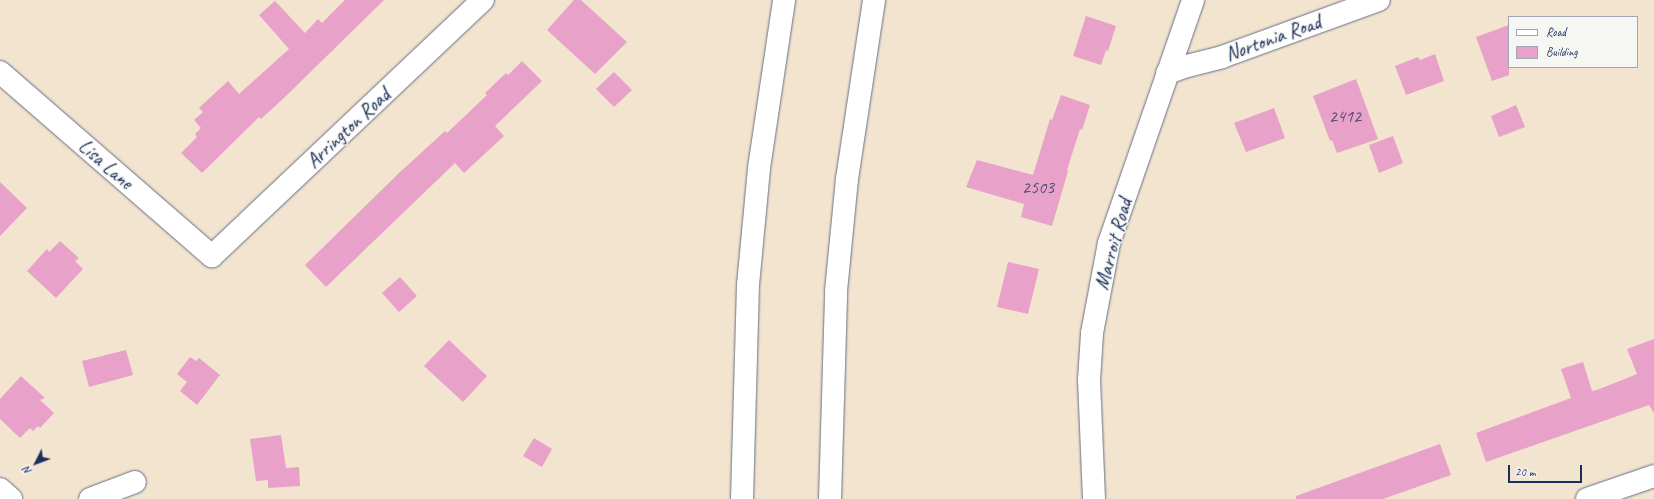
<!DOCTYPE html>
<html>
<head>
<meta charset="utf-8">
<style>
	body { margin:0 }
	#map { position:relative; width:1654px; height:499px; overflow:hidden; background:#f3e4cf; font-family:Caveat,sans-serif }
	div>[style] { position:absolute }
	.building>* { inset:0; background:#e8a1c8 }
	.roads { filter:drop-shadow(0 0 1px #676e86) drop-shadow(0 0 1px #676e86) }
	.street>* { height:22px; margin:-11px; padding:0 11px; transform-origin:11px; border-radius:11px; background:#fff }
	.highway>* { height:22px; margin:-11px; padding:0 11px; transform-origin:11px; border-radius:11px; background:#fff }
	span { translate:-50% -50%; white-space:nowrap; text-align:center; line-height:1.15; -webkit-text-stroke:3px #f6f6f2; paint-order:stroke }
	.number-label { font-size:18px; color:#4e4c78 }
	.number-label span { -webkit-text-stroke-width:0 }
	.street-label { font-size:20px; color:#1b2f5e }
	.legend { position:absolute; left:1508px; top:16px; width:130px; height:52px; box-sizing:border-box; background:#f6f6f2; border:1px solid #9ea6b7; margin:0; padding:5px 7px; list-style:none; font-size:12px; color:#1b2f5e }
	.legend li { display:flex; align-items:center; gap:8px; height:20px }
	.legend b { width:20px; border:1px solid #9ea6b7 }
	.north { position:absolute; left:16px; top:443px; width:40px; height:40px; -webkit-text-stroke:3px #f6f6f2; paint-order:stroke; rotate:228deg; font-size:11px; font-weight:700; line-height:16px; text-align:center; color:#1b2f5e }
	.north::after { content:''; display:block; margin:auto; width:14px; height:18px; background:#1b2f5e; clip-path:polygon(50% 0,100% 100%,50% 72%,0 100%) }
	.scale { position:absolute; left:1508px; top:465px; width:74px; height:18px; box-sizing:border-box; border:2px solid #1b2f5e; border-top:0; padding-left:5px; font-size:12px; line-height:14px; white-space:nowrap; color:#1b2f5e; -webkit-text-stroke:3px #f6f6f2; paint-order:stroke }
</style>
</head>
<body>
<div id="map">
	<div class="building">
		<div style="clip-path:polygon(345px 0,384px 0,286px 96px,261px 119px,259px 117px,202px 173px,181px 153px,197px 137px,195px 134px,201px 128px,194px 120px,203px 112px,199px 108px,228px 81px,239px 94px,289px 49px,259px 15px,275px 1px,305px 33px,318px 19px,322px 23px)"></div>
		<div style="clip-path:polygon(574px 0,581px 0,627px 42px,595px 74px,547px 30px)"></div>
		<div style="clip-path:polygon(1086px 16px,1116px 26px,1108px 51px,1106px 50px,1101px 65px,1073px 56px)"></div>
		<div style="clip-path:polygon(1509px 25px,1509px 75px,1492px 81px,1476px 37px)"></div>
		<div style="clip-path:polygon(1435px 54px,1444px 81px,1406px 95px,1395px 66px,1418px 57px,1420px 60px)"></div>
		<div style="clip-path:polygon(522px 61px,542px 81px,495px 126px,504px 136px,464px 173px,455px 163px,326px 287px,305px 265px,399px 173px,445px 131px,447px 133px,487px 95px,485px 93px,506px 73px,508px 75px)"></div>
		<div style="clip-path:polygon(614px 72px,632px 90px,614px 107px,596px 89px)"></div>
		<div style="clip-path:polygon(1356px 79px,1378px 139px,1337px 153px,1332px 140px,1330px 141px,1313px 96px)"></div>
		<div style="clip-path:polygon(1061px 95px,1090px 105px,1082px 130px,1080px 129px,1067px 170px,1068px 171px,1052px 226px,1021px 217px,1024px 204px,966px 187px,977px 160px,1033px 175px,1050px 119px,1052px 120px)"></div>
		<div style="clip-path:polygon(1516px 105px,1525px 127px,1499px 137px,1491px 116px)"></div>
		<div style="clip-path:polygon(1274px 108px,1285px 138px,1246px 152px,1234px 123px)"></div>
		<div style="clip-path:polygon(1393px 136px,1403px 163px,1379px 173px,1369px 145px)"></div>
		<div style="clip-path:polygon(0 182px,27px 208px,0 236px)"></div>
		<div style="clip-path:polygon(60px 241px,79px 258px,75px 261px,83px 269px,56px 298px,27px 271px,47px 249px,49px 252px)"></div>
		<div style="clip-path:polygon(1008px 262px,1039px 269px,1028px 314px,997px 307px)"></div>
		<div style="clip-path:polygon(400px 277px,417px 296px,399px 312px,382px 293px)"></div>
		<div style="clip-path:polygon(1654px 339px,1654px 413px,1649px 405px,1486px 462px,1476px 433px,1571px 398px,1561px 369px,1583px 362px,1592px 391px,1597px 390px,1637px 374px,1627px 349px)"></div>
		<div style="clip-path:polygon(449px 340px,487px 376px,463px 402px,424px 366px)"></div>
		<div style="clip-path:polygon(126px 350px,133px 375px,89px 387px,82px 361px)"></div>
		<div style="clip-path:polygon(190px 357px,196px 361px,199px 358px,220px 375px,197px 405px,180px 391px,187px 382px,177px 374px)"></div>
		<div style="clip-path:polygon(21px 376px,45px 398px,40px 400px,54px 413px,40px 428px,38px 426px,33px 431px,30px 428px,20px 438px,0 419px,0 399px)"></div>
		<div style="clip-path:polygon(281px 435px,286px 468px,299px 467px,300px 486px,268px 488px,268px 480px,256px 481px,250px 439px)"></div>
		<div style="clip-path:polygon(534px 438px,552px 449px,542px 467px,523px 456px)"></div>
		<div style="clip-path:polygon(1440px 444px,1451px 475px,1383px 499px,1296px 499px,1296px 496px)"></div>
	</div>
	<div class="roads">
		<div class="street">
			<div style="left:0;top:72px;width:281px;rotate:41deg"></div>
			<div style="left:212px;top:256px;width:373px;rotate:-43.4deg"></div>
			<div style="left:1167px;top:73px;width:21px;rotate:-19deg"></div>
			<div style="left:1187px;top:66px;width:36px;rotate:-14deg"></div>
			<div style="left:1222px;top:57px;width:167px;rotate:-20deg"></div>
			<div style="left:0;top:489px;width:15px;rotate:42deg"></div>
			<div style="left:90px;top:499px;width:48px;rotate:-20.7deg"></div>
			<div style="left:1094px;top:499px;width:119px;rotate:-92.4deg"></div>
			<div style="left:1089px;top:380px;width:47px;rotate:-86.3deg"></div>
			<div style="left:1092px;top:333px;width:92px;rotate:-79.3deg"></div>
			<div style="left:1109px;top:243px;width:257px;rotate:-70.9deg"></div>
			<div style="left:1587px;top:499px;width:71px;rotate:-18.9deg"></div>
		</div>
		<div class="highway">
			<div style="left:742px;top:499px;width:214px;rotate:-88.4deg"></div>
			<div style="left:748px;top:285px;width:118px;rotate:-84.6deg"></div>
			<div style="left:759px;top:168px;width:170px;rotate:-81.5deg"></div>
			<div style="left:830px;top:499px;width:208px;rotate:-88.3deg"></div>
			<div style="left:836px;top:291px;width:113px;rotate:-84.4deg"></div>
			<div style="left:847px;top:179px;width:181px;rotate:-81.4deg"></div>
		</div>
	</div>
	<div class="number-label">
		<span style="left:1345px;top:116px">2412</span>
		<span style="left:1038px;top:187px">2503</span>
	</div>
	<div class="street-label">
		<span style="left:1273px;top:38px;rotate:-20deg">Nortonia Road</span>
		<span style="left:348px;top:128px;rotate:-43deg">Arrington Road</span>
		<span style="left:106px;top:164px;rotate:41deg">Lisa Lane</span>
		<span style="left:1113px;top:244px;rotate:-75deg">Marroit Road</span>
	</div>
	<ul class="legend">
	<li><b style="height:5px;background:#fff"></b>Road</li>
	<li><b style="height:11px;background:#e8a1c8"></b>Building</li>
	</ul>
	<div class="north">N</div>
	<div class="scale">20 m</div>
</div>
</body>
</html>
